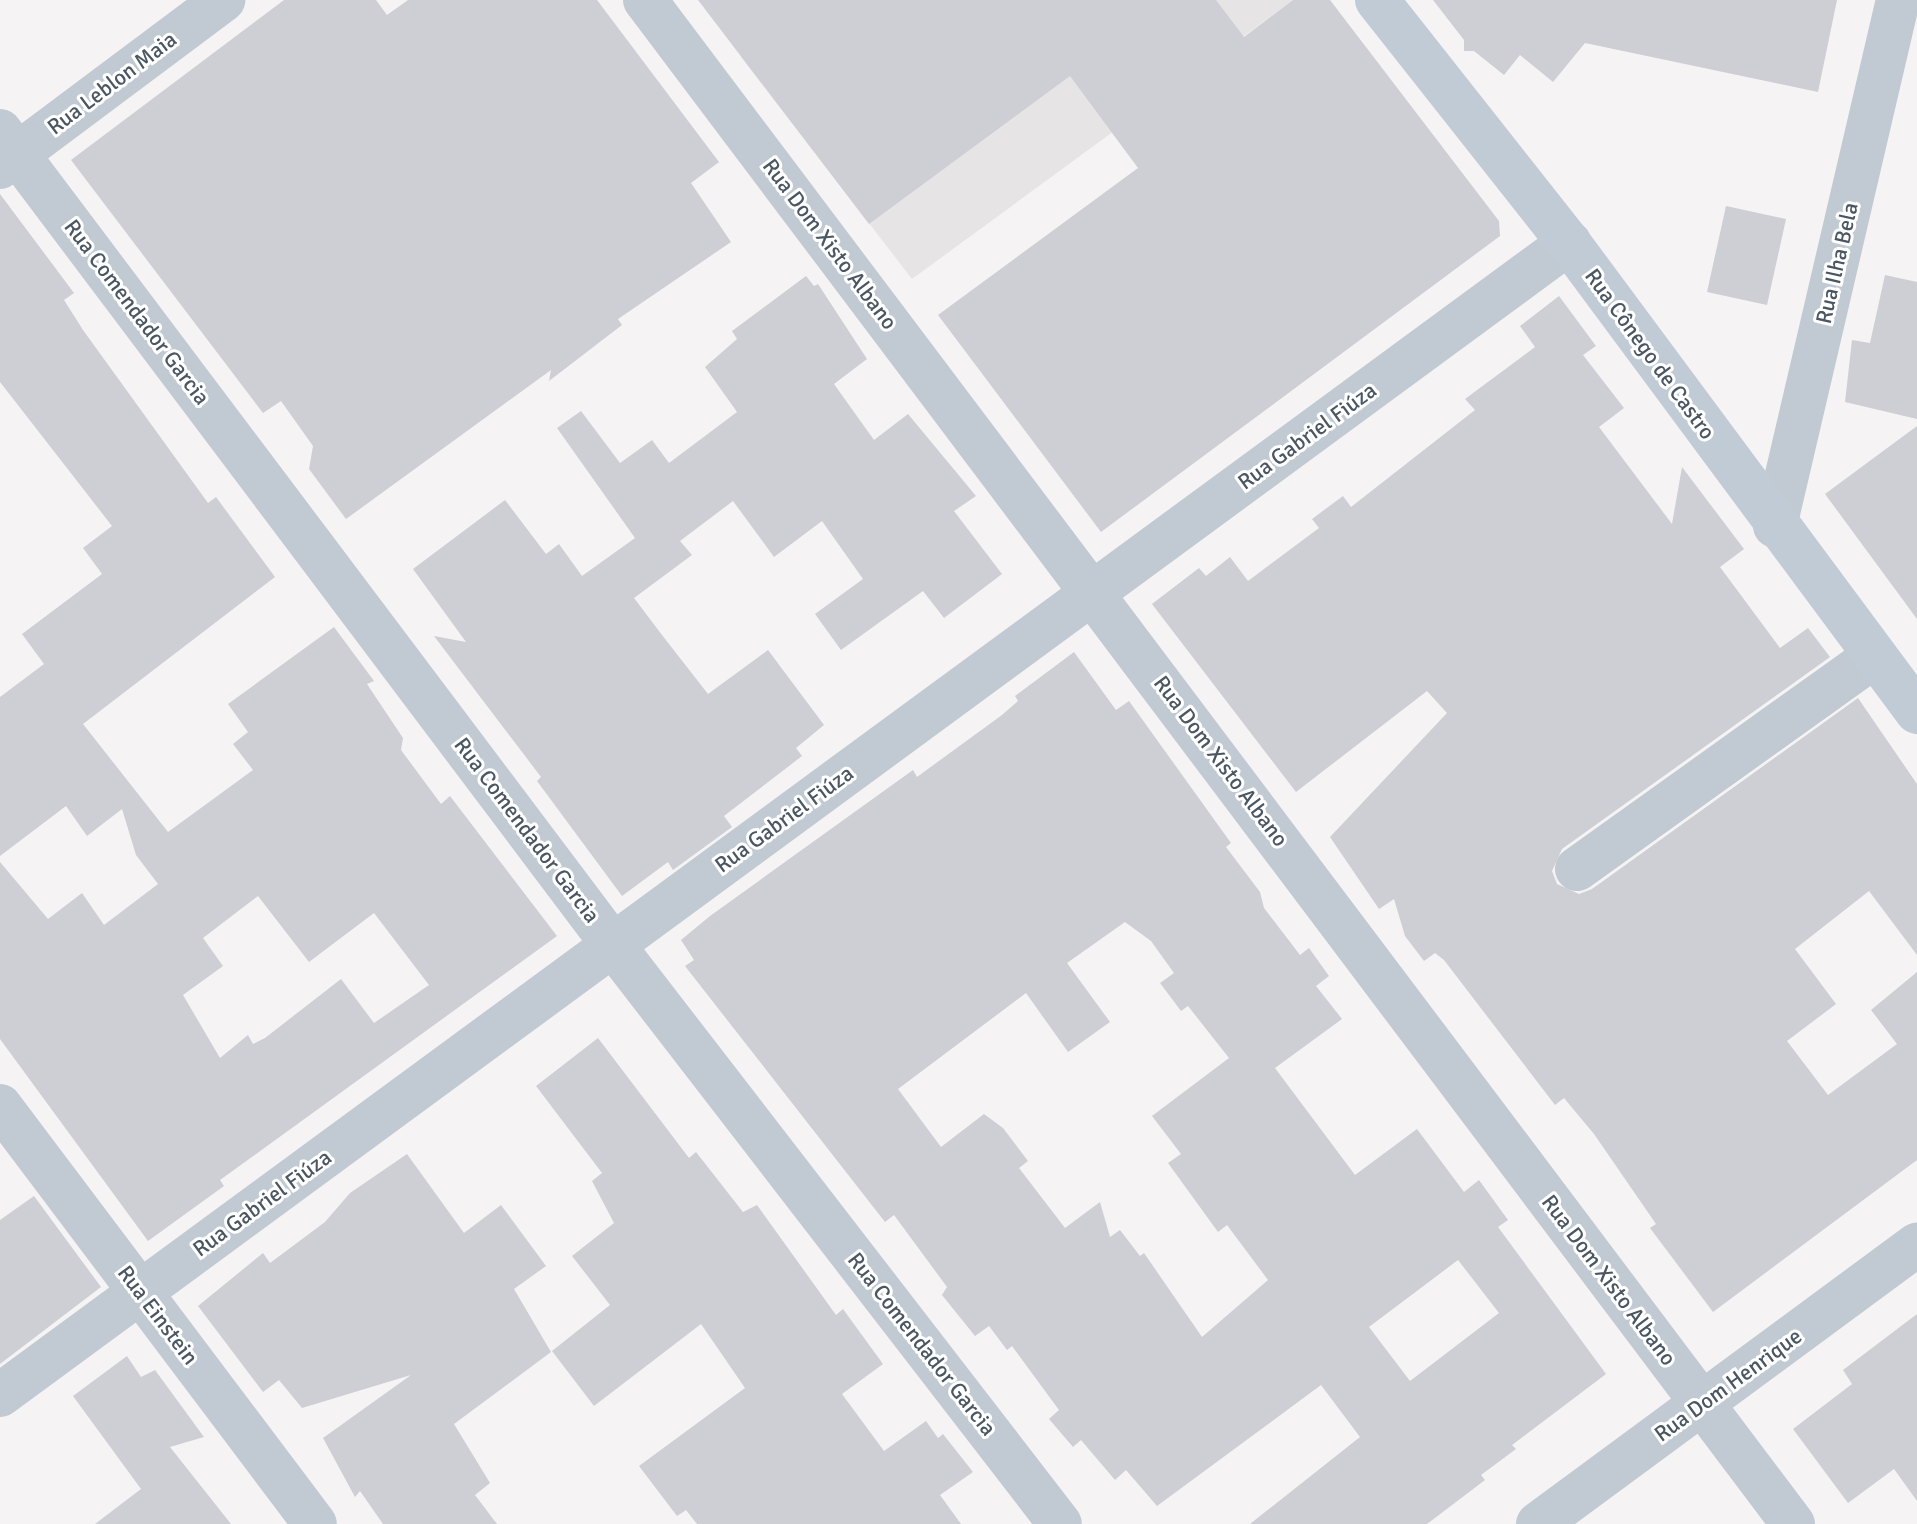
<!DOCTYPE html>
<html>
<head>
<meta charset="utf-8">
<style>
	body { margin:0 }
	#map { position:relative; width:1917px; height:1524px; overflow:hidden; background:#f5f3f3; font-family:Signika,sans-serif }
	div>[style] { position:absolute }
	.education>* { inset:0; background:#e6e4e5 }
	.building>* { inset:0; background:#cdcfd5 }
	.minor>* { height:44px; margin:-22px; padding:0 22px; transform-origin:22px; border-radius:22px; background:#c1cad2 }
	.tertiary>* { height:44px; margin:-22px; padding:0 22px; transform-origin:22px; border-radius:22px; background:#c1cad2 }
	.secondary>* { height:44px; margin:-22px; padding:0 22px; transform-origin:22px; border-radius:22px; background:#c1cbd6 }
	span { translate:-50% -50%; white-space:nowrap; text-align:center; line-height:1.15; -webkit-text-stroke:6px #fff; paint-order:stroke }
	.street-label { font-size:22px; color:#4a5661 }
</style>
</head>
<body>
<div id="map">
	<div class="education">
		<div style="clip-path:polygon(820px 0,1293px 0,912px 279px,741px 57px)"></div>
	</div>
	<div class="building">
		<div style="clip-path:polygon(284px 0,376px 0,387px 15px,408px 0,597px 0,719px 162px,691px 183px,731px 242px,618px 319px,622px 325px,549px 381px,551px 370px,346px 519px,309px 469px,313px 446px,281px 401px,263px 413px,71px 160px)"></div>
		<div style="clip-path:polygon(698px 0,1216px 0,1244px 37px,1293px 0,1330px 0,1499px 221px,1500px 236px,1101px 532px,938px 315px,1138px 168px,1070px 76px,869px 224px)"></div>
		<div style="clip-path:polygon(1433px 0,1837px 0,1818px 92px,1585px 43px,1553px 82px,1520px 55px,1504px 75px,1474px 51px,1464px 51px,1464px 40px)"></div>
		<div style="clip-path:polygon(evenodd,0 194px,74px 293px,64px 300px,83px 330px,208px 503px,216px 497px,275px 577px,83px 724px,168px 832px,253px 770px,233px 744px,248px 732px,228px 704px,334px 627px,374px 681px,367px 684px,403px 738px,401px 750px,441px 804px,450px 796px,557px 936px,220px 1180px,224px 1186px,148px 1241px,0 1039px,0 862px,48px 919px,82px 893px,104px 925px,158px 884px,136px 855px,122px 809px,87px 836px,66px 806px,0 856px,0 697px,44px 664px,22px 634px,102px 574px,83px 548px,112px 526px,0 382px,0 194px,258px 896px,309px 962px,374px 913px,429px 985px,374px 1023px,341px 979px,265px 1038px,253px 1044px,248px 1035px,220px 1058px,183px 995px,223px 966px,203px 938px,258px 896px)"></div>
		<div style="clip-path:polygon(1726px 206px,1786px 219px,1767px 305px,1707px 292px)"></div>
		<div style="clip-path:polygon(1885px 275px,1917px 282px,1917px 419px,1845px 402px,1852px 340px,1870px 343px)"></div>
		<div style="clip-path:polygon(806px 276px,814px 286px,818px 284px,867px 359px,834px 384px,874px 440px,908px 414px,976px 496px,954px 511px,1002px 574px,944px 618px,923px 591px,841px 650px,815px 614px,863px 579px,822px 521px,774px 557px,733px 501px,680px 541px,692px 555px,634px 598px,662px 635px,708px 694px,768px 650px,824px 725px,796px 748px,802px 756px,724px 816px,732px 827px,673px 870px,668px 862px,622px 896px,537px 781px,541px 777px,434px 636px,466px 642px,413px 569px,505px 500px,546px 554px,559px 544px,582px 576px,635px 538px,557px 428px,581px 411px,620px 463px,652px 440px,669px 463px,737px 412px,705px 367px,737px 339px,732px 331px)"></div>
		<div style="clip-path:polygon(1559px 296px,1596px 346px,1583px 355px,1624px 408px,1599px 427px,1672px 524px,1682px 467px,1744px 549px,1720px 567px,1780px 648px,1808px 628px,1830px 657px,1562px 849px,1552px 871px,1557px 884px,1579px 894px,1592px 889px,1858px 698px,1917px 784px,1917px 955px,1869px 891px,1795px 949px,1836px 1004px,1787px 1041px,1828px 1095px,1897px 1044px,1871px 1010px,1917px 972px,1917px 1160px,1713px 1312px,1650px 1228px,1656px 1224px,1594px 1134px,1564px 1098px,1555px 1105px,1444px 960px,1435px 953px,1424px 961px,1405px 936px,1394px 899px,1379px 909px,1330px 837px,1447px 713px,1427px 691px,1296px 792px,1152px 604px,1199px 568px,1206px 576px,1230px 557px,1248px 581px,1319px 528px,1312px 519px,1343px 496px,1351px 507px,1475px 410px,1465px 399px,1535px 347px,1520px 326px)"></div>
		<div style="clip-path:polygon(1917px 426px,1917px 619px,1825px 494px)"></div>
		<div style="clip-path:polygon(evenodd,1074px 652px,1116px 710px,1129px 701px,1231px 843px,1226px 847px,1260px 892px,1264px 908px,1300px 955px,1309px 948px,1329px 976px,1316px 986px,1342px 1019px,1275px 1068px,1355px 1175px,1417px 1129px,1464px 1192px,1479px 1180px,1508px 1220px,1498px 1227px,1606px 1374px,1512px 1445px,1516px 1449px,1481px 1475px,1485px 1480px,1427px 1524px,1250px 1524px,1360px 1437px,1321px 1385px,1157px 1506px,1126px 1470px,1115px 1480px,1081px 1440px,1073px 1447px,1049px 1419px,1059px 1410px,1012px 1346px,1007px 1350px,989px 1326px,975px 1336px,942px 1295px,947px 1287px,894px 1215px,885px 1222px,685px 966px,694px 960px,681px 940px,710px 916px,913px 770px,917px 777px,1002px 715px,1018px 701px,1015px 696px,1074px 652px,1125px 922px,1151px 941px,1174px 973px,1160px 983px,1181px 1011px,1188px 1006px,1229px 1058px,1152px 1116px,1181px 1154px,1168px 1163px,1218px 1232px,1227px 1225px,1268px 1280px,1202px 1337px,1144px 1253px,1140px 1256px,1120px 1230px,1110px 1237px,1100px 1202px,1065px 1228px,1019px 1168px,1028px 1161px,1003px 1128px,984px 1114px,941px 1147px,898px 1089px,1026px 993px,1068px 1052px,1110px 1022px,1067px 963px,1125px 922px,1074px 652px,1458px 1260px,1499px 1313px,1410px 1381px,1369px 1327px,1458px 1260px)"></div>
		<div style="clip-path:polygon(598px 1038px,689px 1158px,696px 1152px,743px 1212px,757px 1205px,836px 1315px,843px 1309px,883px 1364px,842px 1394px,884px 1451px,926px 1421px,938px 1438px,943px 1434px,973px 1472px,940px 1495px,961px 1524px,697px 1524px,686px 1510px,677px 1516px,639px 1466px,745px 1388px,701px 1324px,594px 1406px,552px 1351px,610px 1305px,572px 1256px,614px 1223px,592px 1181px,602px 1173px,536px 1086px)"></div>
		<div style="clip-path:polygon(407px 1154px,464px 1233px,501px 1205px,546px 1266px,514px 1289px,551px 1352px,454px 1424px,490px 1483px,475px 1495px,497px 1524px,383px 1524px,360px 1491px,355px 1497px,323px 1438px,411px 1375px,302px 1408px,279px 1380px,263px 1392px,198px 1306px,263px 1253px,270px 1263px,325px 1222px,350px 1193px)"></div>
		<div style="clip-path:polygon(34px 1196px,101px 1287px,0 1364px,0 1220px)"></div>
		<div style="clip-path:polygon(1917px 1314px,1917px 1501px,1894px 1469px,1848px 1503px,1793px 1429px,1852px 1384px,1843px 1370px)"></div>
		<div style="clip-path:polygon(127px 1356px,141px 1377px,155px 1370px,204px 1437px,170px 1447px,231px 1524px,95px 1524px,141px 1489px,73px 1396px)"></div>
	</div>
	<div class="minor">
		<div style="left:645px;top:0;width:1908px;rotate:53.01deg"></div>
		<div style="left:0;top:131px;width:1019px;rotate:53.02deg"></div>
		<div style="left:613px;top:945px;width:731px;rotate:52.33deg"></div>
		<div style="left:0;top:167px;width:279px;rotate:-36.8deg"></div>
		<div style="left:1775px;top:526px;width:540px;rotate:-76.84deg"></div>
		<div style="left:1577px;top:869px;width:365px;rotate:-35.6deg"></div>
		<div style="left:0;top:1106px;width:523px;rotate:53deg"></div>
		<div style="left:0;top:1395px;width:1947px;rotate:-36.29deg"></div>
	</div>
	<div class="tertiary">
		<div style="left:1538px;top:1524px;width:471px;rotate:-36.4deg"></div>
	</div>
	<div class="secondary">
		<div style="left:1377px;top:0;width:310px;rotate:51.7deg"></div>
		<div style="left:1569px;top:243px;width:584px;rotate:53.42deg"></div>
	</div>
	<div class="street-label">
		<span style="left:112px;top:83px;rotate:-37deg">Rua Leblon Maia</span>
		<span style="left:830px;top:244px;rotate:53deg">Rua Dom Xisto Albano</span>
		<span style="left:1837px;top:263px;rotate:-77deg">Rua Ilha Bela</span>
		<span style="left:137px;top:312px;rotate:53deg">Rua Comendador Garcia</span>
		<span style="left:1650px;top:354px;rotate:54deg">Rua Cônego de Castro</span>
		<span style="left:1307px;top:436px;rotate:-36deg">Rua Gabriel Fiúza</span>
		<span style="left:1221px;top:761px;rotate:53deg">Rua Dom Xisto Albano</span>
		<span style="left:784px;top:819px;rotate:-36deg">Rua Gabriel Fiúza</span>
		<span style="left:527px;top:830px;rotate:53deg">Rua Comendador Garcia</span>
		<span style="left:262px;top:1203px;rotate:-36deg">Rua Gabriel Fiúza</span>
		<span style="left:1609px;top:1280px;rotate:53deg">Rua Dom Xisto Albano</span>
		<span style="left:158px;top:1315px;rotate:53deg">Rua Einstein</span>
		<span style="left:922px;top:1344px;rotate:52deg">Rua Comendador Garcia</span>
		<span style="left:1728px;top:1385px;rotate:-36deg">Rua Dom Henrique</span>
	</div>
</div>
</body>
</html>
